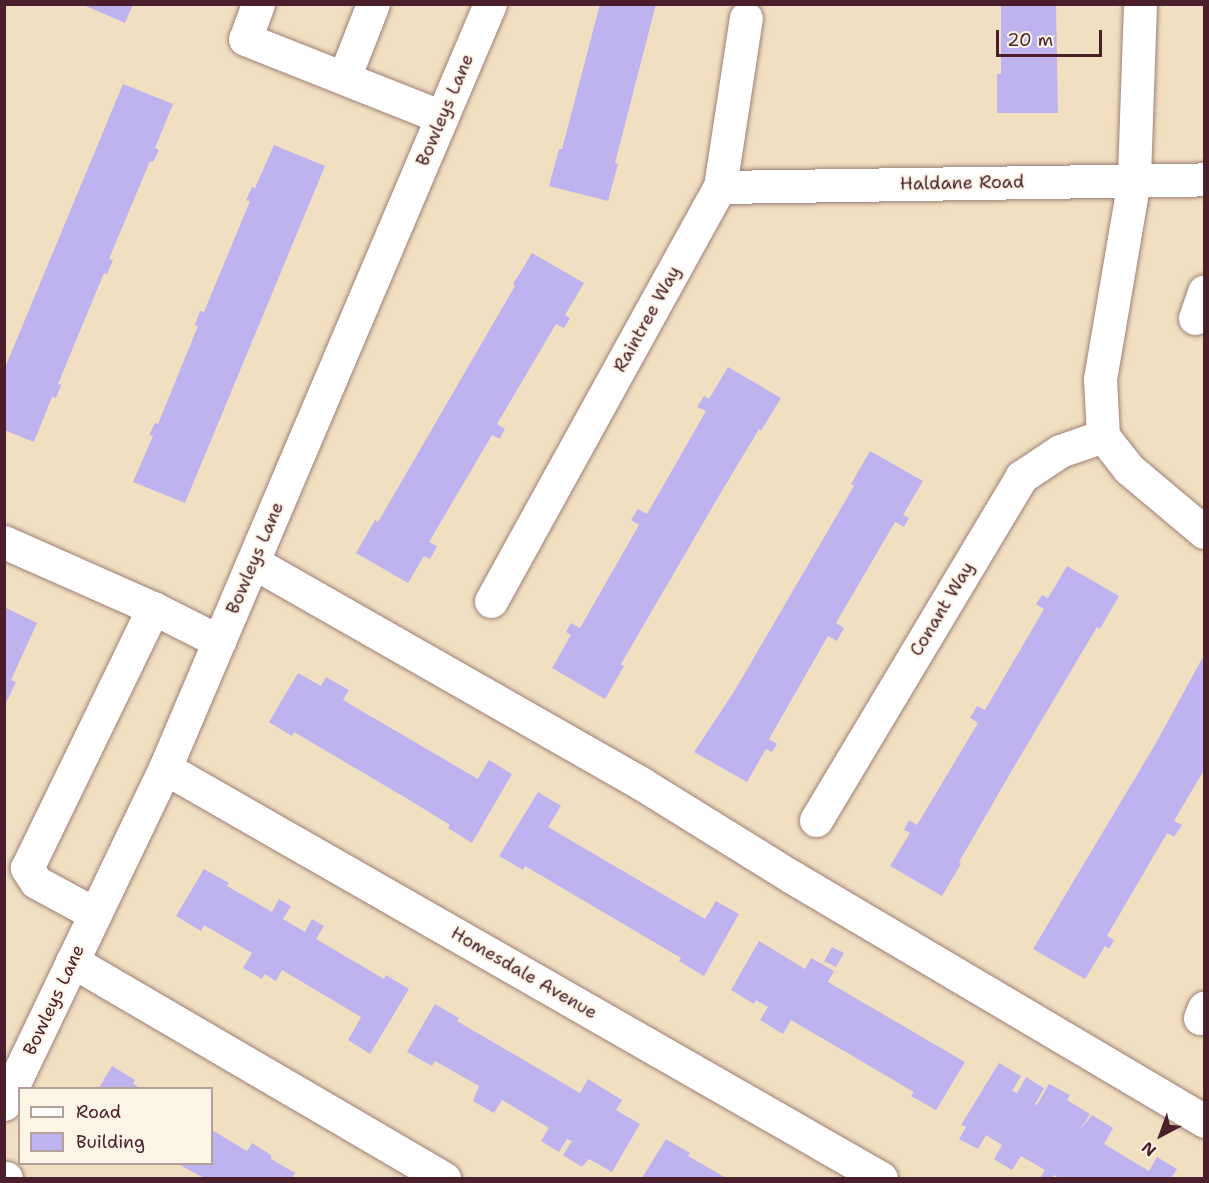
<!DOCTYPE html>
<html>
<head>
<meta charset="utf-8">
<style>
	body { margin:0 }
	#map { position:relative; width:1209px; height:1183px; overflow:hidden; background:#f1dfc1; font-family:"Shantell Sans",sans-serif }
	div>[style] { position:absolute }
	.building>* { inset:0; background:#bfb3ef }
	.roads { filter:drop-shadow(0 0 2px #9e7f76) drop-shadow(0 0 2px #9e7f76) }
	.minor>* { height:33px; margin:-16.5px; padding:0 16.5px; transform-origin:16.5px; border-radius:16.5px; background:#fff }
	span { translate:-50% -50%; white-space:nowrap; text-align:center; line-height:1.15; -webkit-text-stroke:4.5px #fcf5e5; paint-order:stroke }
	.street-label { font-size:18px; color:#4a1f2b }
	.frame { position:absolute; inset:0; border:6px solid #4a1f2b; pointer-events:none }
	.legend { position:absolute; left:18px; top:1087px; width:195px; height:78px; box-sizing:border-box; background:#fcf5e5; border:2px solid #b59f9b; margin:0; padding:8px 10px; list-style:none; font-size:18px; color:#4a1f2b }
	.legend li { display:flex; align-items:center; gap:12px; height:30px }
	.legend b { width:30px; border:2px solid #b59f9b }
	.north { position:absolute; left:1131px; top:1105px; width:60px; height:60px; -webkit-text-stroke:4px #fcf5e5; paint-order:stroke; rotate:221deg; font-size:16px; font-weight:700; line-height:24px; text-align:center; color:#4a1f2b }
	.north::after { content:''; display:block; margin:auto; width:21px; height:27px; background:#4a1f2b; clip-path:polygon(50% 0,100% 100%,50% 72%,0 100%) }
	.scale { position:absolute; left:996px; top:30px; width:106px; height:27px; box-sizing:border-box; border:3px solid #4a1f2b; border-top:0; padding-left:8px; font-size:18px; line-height:21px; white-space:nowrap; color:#4a1f2b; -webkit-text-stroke:4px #fcf5e5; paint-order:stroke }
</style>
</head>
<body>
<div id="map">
	<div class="building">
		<div style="clip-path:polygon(81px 4px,133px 4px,125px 23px)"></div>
		<div style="clip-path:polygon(600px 4px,656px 4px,615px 163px,618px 164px,608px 201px,549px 186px,559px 149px,562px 149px)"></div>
		<div style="clip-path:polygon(1001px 4px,1056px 4px,1058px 113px,997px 113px,997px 74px,1001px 74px)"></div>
		<div style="clip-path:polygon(123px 84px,173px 104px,155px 148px,159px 150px,153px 162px,150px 161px,109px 259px,113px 260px,107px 274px,104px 273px,58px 384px,61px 385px,56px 398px,52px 397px,34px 442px,4px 430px,4px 370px)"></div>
		<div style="clip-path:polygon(274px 145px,325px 166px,185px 503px,133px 482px,153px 436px,149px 435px,155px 423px,158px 424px,198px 326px,195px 325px,200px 311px,204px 312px,250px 201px,246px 200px,252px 187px,255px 188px)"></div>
		<div style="clip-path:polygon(532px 253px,584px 283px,565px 315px,570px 318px,564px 328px,556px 324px,497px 424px,505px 429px,502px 434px,500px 439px,492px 435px,429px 542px,437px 546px,433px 554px,430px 559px,424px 556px,408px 583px,356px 553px,375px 520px,378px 522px,515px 286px,513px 284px)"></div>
		<div style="clip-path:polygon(728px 367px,781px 398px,761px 431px,759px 429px,723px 489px,621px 664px,624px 666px,605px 699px,552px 668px,571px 635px,566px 632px,571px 623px,580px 628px,639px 525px,631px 520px,638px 509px,647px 514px,706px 411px,697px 407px,704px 396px,709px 399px)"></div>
		<div style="clip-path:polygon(870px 451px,923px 481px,903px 515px,909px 518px,904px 527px,895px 522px,836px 623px,844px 628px,837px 641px,828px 636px,769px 739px,777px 744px,772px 752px,766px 749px,747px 782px,694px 752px,735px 690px,854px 486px,851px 484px)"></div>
		<div style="clip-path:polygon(1067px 566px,1119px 596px,1100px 629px,1097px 627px,1011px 772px,959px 862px,961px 864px,942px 896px,890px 866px,910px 833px,904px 830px,909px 820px,917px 825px,978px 723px,970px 718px,977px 706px,985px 710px,1044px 609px,1036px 604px,1042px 595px,1048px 598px)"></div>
		<div style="clip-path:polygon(4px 607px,37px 623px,11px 680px,16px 682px,4px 707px)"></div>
		<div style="clip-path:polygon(1204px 655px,1204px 770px,1174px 821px,1182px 825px,1174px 837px,1167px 833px,1107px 936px,1114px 940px,1109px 949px,1105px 946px,1085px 979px,1033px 949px,1156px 743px)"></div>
		<div style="clip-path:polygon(298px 673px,321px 686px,326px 677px,349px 690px,343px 700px,478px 779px,489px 760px,512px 774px,472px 843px,448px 828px,450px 825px,406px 798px,294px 732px,292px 736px,269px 722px)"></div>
		<div style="clip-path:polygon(538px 792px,561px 806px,548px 827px,705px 919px,716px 901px,739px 914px,704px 976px,679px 961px,681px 958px,525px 866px,523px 870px,499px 856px)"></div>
		<div style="clip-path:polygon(204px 869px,229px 883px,227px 886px,272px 912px,279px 899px,291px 906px,283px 919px,305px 932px,312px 919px,324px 926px,316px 939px,384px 979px,386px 975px,409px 989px,370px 1054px,348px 1040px,361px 1017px,282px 970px,276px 981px,265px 974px,262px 979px,243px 968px,252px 953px,204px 925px,201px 931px,176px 916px)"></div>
		<div style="clip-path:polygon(759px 941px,805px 969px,811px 958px,834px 971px,828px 982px,965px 1062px,936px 1110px,911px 1096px,914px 1092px,791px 1020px,783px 1034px,760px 1020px,768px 1007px,756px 1000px,754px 1004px,731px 990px)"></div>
		<div style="clip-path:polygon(832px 947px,844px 953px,836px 967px,824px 961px)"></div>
		<div style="clip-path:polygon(435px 1004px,459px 1018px,457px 1021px,580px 1093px,588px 1079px,622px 1100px,616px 1110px,640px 1124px,612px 1172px,589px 1159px,582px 1167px,563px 1155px,572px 1141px,567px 1139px,559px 1152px,541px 1141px,549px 1128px,502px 1100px,494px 1113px,473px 1101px,479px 1086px,435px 1061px,432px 1066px,407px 1052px)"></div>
		<div style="clip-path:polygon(999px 1063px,1021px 1076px,1012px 1091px,1017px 1093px,1026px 1077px,1044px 1088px,1035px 1104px,1037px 1105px,1049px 1084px,1070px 1095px,1067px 1100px,1090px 1114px,1080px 1130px,1092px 1115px,1113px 1128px,1104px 1144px,1149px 1171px,1157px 1157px,1177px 1169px,1171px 1178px,1059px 1178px,1054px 1175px,1052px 1178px,1040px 1178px,1045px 1170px,1021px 1156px,1012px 1170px,994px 1159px,1002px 1145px,986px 1135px,978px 1149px,959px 1139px,966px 1127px,961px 1125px)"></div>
		<div style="clip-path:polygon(112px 1066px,135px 1080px,133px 1084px,140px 1088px,99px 1088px)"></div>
		<div style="clip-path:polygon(212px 1130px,247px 1151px,252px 1143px,271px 1155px,271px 1159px,295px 1173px,292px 1178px,204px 1178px,178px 1164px,212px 1164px)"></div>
		<div style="clip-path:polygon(666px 1139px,690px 1153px,688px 1156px,726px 1178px,642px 1178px)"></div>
	</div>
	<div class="roads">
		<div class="minor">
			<div style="left:258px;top:4px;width:37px;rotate:110deg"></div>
			<div style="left:245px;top:39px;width:212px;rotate:21.6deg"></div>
			<div style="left:1140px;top:4px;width:176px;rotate:92deg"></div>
			<div style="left:1134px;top:180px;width:202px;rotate:99.7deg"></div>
			<div style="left:1100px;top:379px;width:57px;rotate:87deg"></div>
			<div style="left:1103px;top:436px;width:42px;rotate:51.8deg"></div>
			<div style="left:1129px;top:469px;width:98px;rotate:40deg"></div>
			<div style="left:344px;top:78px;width:79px;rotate:-68.6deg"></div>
			<div style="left:720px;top:187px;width:484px;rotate:-0.9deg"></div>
			<div style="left:1195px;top:318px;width:28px;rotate:-71deg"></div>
			<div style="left:4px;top:542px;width:163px;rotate:23.9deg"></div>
			<div style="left:253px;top:562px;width:448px;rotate:29.7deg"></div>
			<div style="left:642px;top:784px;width:176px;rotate:31.8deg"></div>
			<div style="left:792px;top:877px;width:479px;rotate:30.6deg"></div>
			<div style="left:491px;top:601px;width:473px;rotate:-61.1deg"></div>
			<div style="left:720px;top:187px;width:171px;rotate:-81.3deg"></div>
			<div style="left:165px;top:768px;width:825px;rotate:29.8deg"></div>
			<div style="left:816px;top:820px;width:400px;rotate:-59.1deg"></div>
			<div style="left:1021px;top:477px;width:47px;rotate:-33.7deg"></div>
			<div style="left:1060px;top:451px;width:46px;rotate:-19.2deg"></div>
			<div style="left:95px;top:914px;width:67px;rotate:-151.5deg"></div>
			<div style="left:36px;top:882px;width:17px;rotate:-123deg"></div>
			<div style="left:27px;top:868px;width:289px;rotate:-64.1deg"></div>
			<div style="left:153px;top:608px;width:74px;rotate:26.6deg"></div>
			<div style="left:72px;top:961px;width:431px;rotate:30.3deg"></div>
			<div style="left:1200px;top:1018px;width:11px;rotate:-68deg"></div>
			<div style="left:4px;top:1104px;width:373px;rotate:-64.4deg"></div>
			<div style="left:165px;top:768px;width:830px;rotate:-66.96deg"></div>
			<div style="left:4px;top:1178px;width:2px"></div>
		</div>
	</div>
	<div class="street-label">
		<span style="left:445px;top:110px;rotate:-67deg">Bowleys Lane</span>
		<span style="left:962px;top:183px;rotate:-1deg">Haldane Road</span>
		<span style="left:647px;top:319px;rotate:-61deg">Raintree Way</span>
		<span style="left:255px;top:558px;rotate:-67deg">Bowleys Lane</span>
		<span style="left:942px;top:609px;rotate:-59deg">Conant Way</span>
		<span style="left:524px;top:973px;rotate:30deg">Homesdale Avenue</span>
		<span style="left:54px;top:1000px;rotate:-65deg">Bowleys Lane</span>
	</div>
	<div class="frame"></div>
	<ul class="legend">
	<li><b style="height:8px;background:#fff"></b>Road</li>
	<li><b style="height:16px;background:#bfb3ef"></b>Building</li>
	</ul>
	<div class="north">N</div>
	<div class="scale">20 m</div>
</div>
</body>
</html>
